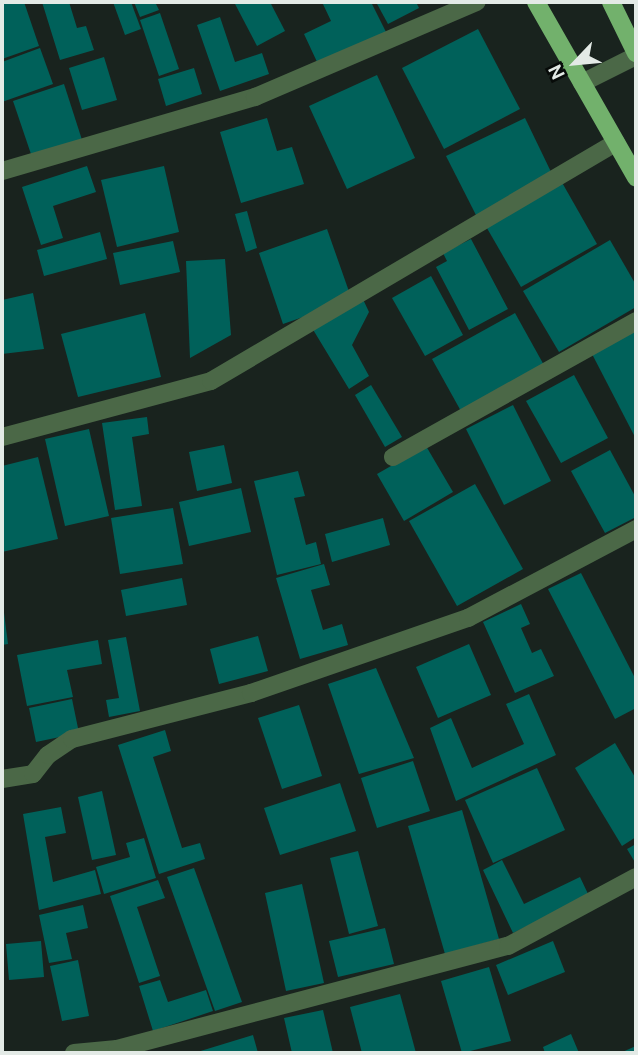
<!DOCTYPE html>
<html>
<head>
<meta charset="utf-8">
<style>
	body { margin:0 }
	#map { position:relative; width:638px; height:1055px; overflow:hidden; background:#19231e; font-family:Ubuntu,sans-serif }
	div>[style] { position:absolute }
	.building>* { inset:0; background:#00615a }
	.minor>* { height:18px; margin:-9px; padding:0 9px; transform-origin:9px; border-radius:9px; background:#4b6847 }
	.major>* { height:18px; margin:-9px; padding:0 9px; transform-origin:9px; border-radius:9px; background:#72b16c }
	span { translate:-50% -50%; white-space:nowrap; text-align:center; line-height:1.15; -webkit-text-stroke:7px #070b09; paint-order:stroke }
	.frame { position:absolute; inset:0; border:4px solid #e3eae6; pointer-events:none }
	.north { position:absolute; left:540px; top:28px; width:70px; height:70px; -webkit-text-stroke:5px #070b09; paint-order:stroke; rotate:244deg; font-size:19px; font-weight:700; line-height:28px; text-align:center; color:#e3eae6 }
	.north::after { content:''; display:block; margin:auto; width:24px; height:32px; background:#e3eae6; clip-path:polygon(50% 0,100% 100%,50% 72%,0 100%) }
</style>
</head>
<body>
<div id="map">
	<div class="building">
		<div style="clip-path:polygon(2px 2px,24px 2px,39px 46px,2px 59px)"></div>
		<div style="clip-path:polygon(42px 2px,69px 2px,77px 28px,86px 26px,94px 50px,60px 60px)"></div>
		<div style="clip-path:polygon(113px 2px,131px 2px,141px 29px,125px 35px)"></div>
		<div style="clip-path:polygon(134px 2px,155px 2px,159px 10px,140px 17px)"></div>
		<div style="clip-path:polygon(234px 2px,270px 2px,285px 31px,257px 46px)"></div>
		<div style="clip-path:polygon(322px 2px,371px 2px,386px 32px,318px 64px,304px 34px,331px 21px)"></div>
		<div style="clip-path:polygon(376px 2px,416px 2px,419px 8px,388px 24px)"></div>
		<div style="clip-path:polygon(160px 13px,179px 69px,159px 76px,140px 20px)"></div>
		<div style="clip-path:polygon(220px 17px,235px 62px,262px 53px,269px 74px,220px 91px,197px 25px)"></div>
		<div style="clip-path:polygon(478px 29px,520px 109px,444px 149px,402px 68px)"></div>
		<div style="clip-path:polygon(40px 48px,53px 84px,2px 102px,2px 62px)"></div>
		<div style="clip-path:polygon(104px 57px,117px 100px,82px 110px,69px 68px)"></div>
		<div style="clip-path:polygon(194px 68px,202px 94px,166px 106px,158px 79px)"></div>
		<div style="clip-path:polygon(377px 75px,415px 158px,347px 189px,309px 106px)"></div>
		<div style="clip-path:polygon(64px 84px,83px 143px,33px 160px,13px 101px)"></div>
		<div style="clip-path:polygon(267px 118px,277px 151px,292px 147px,304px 184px,241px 203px,220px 132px)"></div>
		<div style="clip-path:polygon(525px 118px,553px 176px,478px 219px,446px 156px)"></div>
		<div style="clip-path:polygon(87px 166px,96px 192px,53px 206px,63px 238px,41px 245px,22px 187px)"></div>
		<div style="clip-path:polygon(164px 166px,179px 232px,117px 247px,101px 180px)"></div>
		<div style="clip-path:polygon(560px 179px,597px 244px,521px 287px,484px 223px)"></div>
		<div style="clip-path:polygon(247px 211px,257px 248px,246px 252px,235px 214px)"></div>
		<div style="clip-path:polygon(327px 229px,352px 300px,283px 324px,259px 253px)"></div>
		<div style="clip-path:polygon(100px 232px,107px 259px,44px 276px,37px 250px)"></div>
		<div style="clip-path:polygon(471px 239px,508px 309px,469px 330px,436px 267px,447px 261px,443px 253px)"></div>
		<div style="clip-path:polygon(610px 240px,636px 285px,636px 307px,559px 352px,523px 291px)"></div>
		<div style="clip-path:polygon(173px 241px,180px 272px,120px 285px,113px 253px)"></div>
		<div style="clip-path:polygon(225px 259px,231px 335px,190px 358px,186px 261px)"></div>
		<div style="clip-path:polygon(431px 276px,463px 335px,425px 356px,392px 298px)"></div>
		<div style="clip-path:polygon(33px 293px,44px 349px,2px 354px,2px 300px)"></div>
		<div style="clip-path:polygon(361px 295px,369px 312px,352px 345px,369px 376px,349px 389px,309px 323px)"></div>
		<div style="clip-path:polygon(145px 313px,161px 377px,78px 397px,61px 334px)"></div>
		<div style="clip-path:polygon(515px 313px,545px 367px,462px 413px,432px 359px)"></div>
		<div style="clip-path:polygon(636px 328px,636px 439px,591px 352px)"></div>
		<div style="clip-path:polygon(574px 375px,608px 438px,561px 463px,526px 401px)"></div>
		<div style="clip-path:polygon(371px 385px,402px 437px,385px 447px,355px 395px)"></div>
		<div style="clip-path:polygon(513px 405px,551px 481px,504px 505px,466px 429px)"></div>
		<div style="clip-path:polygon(147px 417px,149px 434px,132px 437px,142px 506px,115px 510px,102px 423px)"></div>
		<div style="clip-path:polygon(89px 429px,109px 516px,65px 526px,45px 439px)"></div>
		<div style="clip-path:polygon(224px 445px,232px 483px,197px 491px,189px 452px)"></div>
		<div style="clip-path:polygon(426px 446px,453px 492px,404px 521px,377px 474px)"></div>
		<div style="clip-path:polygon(610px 450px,636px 498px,636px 517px,605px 533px,571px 471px)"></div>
		<div style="clip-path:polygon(38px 457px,58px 539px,2px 552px,2px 466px)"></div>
		<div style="clip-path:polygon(298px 471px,305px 496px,294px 498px,306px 545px,316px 542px,321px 564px,277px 575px,254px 481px)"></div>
		<div style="clip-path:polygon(475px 484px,523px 569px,457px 606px,409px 521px)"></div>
		<div style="clip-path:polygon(241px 488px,251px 532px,189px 546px,179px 502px)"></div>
		<div style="clip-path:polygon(173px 508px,183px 564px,120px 574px,111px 518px)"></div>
		<div style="clip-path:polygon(383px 518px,390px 545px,332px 562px,325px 534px)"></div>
		<div style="clip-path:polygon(324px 564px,330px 585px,311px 590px,323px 630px,342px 624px,348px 645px,300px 659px,276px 578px)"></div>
		<div style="clip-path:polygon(581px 573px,636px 680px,636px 708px,615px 719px,548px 589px)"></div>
		<div style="clip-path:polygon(182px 578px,187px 605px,126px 616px,121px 590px)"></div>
		<div style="clip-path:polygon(2px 597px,8px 644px,2px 645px)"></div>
		<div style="clip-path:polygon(521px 604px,530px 624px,521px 628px,532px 653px,541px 649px,554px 676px,515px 693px,483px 622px)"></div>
		<div style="clip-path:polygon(258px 636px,268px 671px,219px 684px,210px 649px)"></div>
		<div style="clip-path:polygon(126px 637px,140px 711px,109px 717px,106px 700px,119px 698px,108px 640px)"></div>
		<div style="clip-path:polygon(98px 640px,102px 664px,67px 670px,73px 697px,27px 706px,17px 655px)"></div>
		<div style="clip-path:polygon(469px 644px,491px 695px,438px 718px,416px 667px)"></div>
		<div style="clip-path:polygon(376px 668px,414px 758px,359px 774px,328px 684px)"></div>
		<div style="clip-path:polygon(529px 694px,556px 755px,456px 801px,430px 728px,451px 718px,472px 768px,524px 744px,506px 704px)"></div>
		<div style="clip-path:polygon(72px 699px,79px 733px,36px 742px,29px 708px)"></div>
		<div style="clip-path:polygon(299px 705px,322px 776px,282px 789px,258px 718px)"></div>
		<div style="clip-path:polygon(165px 730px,171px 751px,153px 757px,182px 848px,200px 843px,205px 859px,159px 874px,118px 745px)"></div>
		<div style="clip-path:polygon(615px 743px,636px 779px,636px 837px,622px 846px,575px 768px)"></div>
		<div style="clip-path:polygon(413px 761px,430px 811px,377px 828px,361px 778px)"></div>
		<div style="clip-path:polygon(537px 768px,565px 830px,493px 863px,465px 800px)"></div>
		<div style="clip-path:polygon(340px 783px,356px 831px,280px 855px,264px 808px)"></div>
		<div style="clip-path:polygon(102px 791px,116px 855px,92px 860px,78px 797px)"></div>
		<div style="clip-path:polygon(61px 807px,66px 833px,45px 837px,53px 882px,95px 870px,101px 894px,39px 910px,23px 814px)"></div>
		<div style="clip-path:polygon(462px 810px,499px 939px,445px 954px,408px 826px)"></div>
		<div style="clip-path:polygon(144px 838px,156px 878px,104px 894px,96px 867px,130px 857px,126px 843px)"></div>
		<div style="clip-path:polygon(636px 844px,636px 864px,627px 849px)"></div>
		<div style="clip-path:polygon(358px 851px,378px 926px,349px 934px,330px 858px)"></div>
		<div style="clip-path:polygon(502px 860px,524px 904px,580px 877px,589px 896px,513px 933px,483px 870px)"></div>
		<div style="clip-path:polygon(194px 868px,242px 1002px,215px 1011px,167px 877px)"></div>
		<div style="clip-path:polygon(158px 880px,165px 898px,137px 907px,160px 976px,139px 983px,110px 896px)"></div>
		<div style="clip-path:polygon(302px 884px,324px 983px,286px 991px,265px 893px)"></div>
		<div style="clip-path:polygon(83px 905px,88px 928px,66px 933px,72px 959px,49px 963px,39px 915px)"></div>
		<div style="clip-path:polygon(385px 928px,394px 964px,338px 977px,329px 941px)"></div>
		<div style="clip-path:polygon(41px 941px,44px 977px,9px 980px,6px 944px)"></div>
		<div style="clip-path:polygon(553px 941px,565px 972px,508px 995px,496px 965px)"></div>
		<div style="clip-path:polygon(78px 960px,89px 1016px,62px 1021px,50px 966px)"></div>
		<div style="clip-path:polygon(489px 967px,511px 1041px,462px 1053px,441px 981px)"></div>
		<div style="clip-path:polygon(160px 980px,168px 1002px,206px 990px,213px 1011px,153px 1031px,139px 986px)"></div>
		<div style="clip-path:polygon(400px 994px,416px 1053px,362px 1053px,350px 1007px)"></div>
		<div style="clip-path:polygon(323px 1010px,333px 1053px,292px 1053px,284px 1018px)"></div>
		<div style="clip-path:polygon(571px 1034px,579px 1053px,545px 1053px,543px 1047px)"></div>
		<div style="clip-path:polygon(253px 1035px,258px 1053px,194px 1053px)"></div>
		<div style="clip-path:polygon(636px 1046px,636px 1053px,620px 1053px)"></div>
	</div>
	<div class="minor">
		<div style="left:582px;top:83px;width:60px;rotate:-26.6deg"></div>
		<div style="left:2px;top:171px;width:264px;rotate:-16.3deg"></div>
		<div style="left:255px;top:97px;width:241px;rotate:-23.2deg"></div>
		<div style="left:2px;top:437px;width:216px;rotate:-15deg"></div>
		<div style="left:211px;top:381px;width:470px;rotate:-30.5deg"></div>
		<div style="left:393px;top:457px;width:278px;rotate:-29.2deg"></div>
		<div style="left:2px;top:779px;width:31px;rotate:-9deg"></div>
		<div style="left:33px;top:774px;width:24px;rotate:-52deg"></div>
		<div style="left:48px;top:755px;width:29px;rotate:-34deg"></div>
		<div style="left:72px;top:739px;width:185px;rotate:-14.4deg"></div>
		<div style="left:251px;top:693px;width:230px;rotate:-19.1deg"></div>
		<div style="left:468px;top:618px;width:190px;rotate:-27.9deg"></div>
		<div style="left:74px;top:1053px;width:43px;rotate:-5.3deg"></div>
		<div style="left:117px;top:1049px;width:404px;rotate:-14.8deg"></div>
		<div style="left:508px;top:946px;width:145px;rotate:-28.3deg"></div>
	</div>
	<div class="major">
		<div style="left:536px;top:2px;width:202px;rotate:60.3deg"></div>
		<div style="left:611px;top:2px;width:57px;rotate:63.9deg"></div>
	</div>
	<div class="frame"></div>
	<div class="north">N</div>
</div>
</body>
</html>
